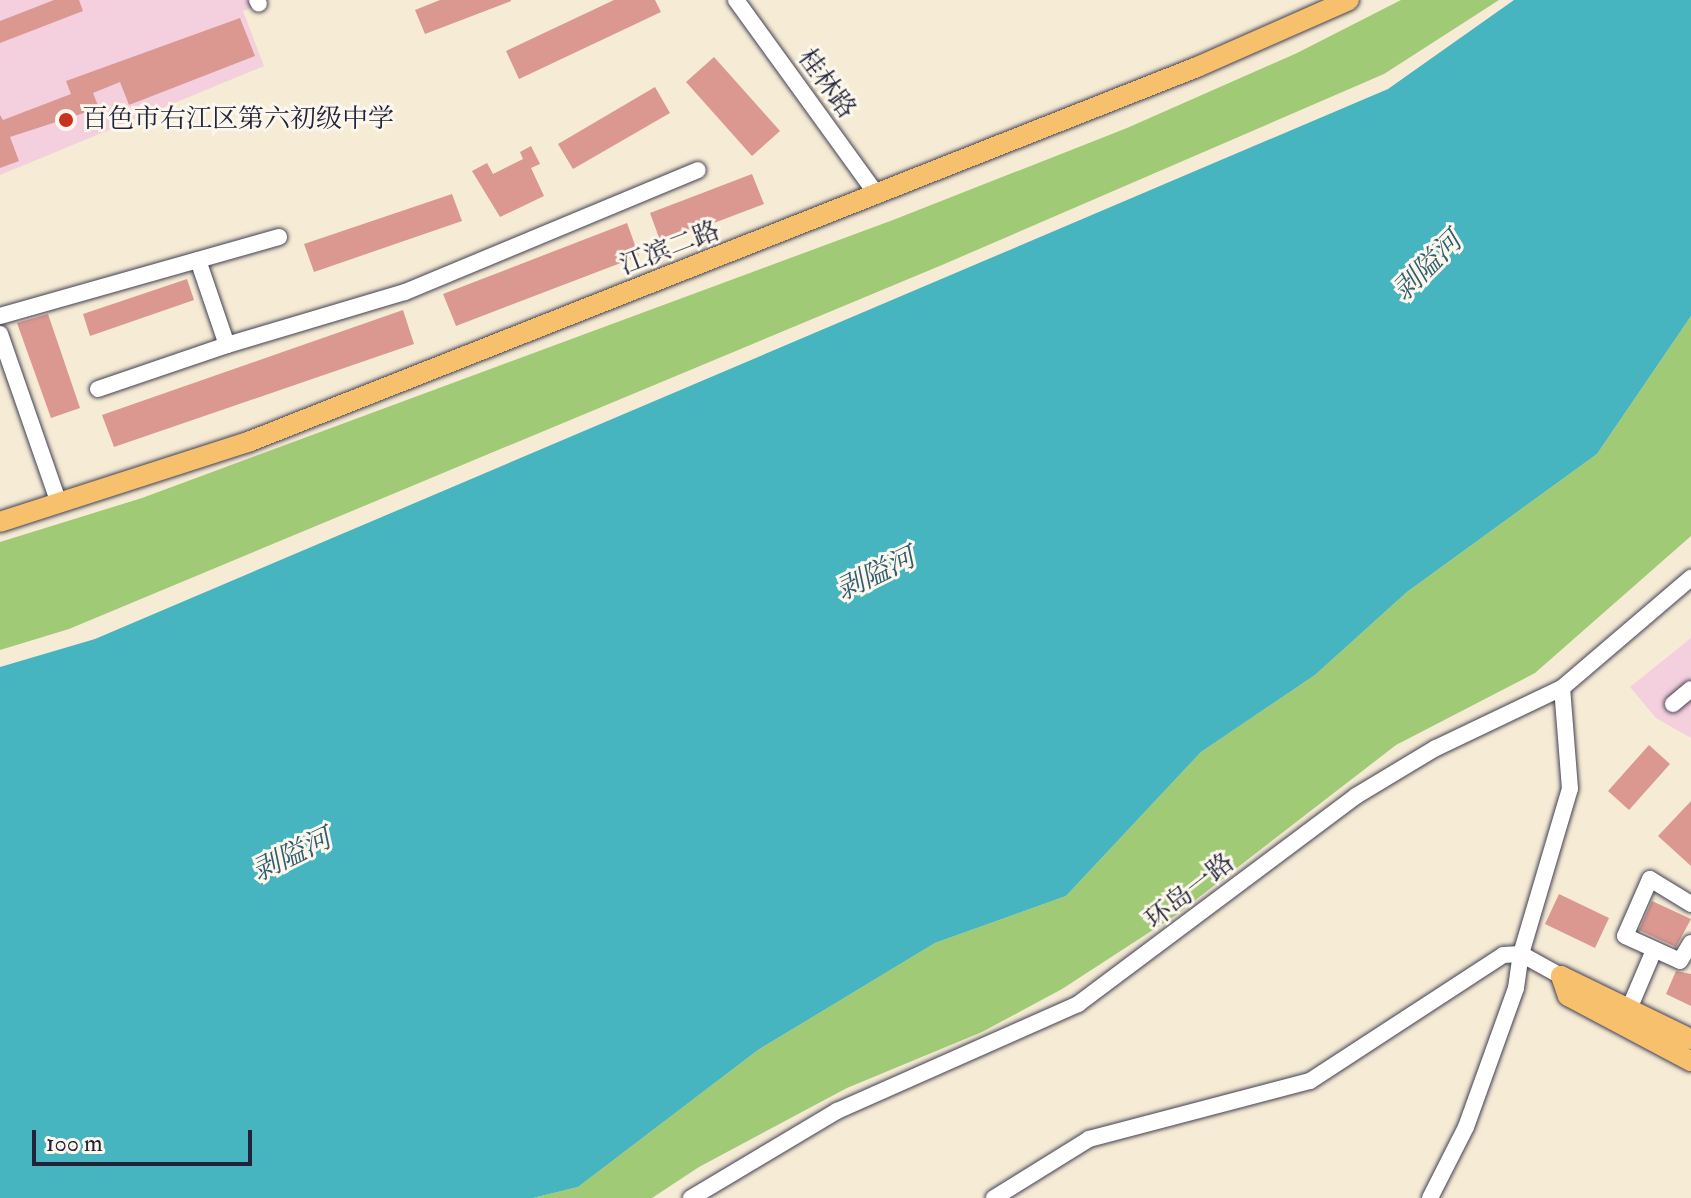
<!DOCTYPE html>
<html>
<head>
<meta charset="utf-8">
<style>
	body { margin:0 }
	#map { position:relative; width:1691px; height:1198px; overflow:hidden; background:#f6ebd5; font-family:"IM FELL Double Pica","Noto Serif SC",serif }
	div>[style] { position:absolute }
	.built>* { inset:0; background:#f4cfdd }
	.green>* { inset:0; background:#a1ca76 }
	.water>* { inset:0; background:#46b5bf }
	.building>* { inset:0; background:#da9891 }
	.roads { filter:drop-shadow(0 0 2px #424052) drop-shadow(0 0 2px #424052) }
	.minor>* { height:16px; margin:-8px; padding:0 8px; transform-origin:8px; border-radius:8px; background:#fff }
	.major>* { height:20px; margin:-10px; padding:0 10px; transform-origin:10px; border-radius:10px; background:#f7c06c }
	.dots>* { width:22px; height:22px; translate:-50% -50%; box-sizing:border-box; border:4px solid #fbf7ec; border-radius:50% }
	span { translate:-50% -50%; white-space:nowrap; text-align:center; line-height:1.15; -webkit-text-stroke:6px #fbf7ec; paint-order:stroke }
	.street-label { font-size:26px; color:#22223b }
	.poi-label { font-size:26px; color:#22223b }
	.left { translate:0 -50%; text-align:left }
	.water-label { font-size:28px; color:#305d70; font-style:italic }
	.scale { position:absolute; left:32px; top:1130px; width:220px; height:36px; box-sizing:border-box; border:4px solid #22223b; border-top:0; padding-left:10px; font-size:24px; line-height:28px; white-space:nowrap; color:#22223b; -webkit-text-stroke:6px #fbf7ec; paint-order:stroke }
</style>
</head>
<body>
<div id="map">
	<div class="built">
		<div style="clip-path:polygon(0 0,270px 0,243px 11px,264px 66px,0 175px)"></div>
		<div style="clip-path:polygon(1691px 638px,1691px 738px,1656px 718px,1630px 687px)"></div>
	</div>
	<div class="green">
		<div style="clip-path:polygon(1401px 0,1499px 0,1384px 74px,942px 265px,69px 629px,0 650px,0 542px,142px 498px,893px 220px,1127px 128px,1297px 53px)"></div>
		<div style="clip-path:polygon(1691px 316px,1691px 536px,1535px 673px,1396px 745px,1176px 915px,1062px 989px,982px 1032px,847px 1088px,699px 1167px,652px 1198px,533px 1198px,578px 1187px,758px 1050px,935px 943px,1066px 896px,1201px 752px,1315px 675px,1407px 592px,1597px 454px)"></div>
	</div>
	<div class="water">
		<div style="clip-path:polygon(1514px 0,1691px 0,1691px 316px,1597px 454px,1407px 592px,1315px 675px,1201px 752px,1066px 896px,935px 943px,758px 1050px,578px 1187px,533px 1198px,0 1198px,0 667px,95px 639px,1388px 89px)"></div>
	</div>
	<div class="building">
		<div style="clip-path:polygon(54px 0,79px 0,83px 11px,0 43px,0 21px)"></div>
		<div style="clip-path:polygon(440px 0,511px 0,511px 1px,425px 34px,415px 10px)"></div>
		<div style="clip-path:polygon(614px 0,655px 0,661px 12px,519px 79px,506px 51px)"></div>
		<div style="clip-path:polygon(240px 18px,255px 56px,129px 105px,120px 82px,93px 93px,99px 108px,10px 137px,19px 161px,0 168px,0 115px,3px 120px,71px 94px,66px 81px)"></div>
		<div style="clip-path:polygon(714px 57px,780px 131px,752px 156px,686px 82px)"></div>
		<div style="clip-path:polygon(655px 87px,670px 113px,573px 169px,558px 144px)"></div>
		<div style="clip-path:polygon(531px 146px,540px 164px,531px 168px,544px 196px,500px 217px,472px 171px,487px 163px,493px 174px,523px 159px,520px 152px)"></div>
		<div style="clip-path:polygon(752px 174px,764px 204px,661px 243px,650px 213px)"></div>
		<div style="clip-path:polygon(452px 194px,462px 221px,314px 272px,304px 244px)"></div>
		<div style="clip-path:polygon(627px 223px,639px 256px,456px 326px,443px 294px)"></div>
		<div style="clip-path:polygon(187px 279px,194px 300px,90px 336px,83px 314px)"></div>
		<div style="clip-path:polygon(403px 310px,414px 344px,114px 447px,102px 415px)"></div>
		<div style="clip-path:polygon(48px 314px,80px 408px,51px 418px,17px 323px)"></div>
		<div style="clip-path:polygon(1649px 745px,1670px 764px,1629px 810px,1608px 791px)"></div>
		<div style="clip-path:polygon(1691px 801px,1691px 866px,1658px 836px)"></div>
		<div style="clip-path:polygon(1559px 894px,1609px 918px,1595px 948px,1545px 924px)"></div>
		<div style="clip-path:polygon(1652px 901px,1691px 919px,1676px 947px,1639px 930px)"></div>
		<div style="clip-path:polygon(1676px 971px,1691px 974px,1691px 1006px,1666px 994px)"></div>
	</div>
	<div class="roads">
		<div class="minor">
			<div style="left:257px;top:0;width:4px;rotate:63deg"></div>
			<div style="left:736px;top:0;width:241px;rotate:54.1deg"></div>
			<div style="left:198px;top:260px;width:90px;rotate:71.2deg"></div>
			<div style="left:227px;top:345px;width:186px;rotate:-16.6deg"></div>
			<div style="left:405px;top:292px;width:317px;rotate:-22.6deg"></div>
			<div style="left:0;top:316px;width:290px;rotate:-15.8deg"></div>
			<div style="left:0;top:334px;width:179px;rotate:70.8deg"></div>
			<div style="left:98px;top:389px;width:136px;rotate:-18.8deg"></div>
			<div style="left:1673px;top:704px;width:23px;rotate:-40deg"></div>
			<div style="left:1691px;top:904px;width:48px;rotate:-148.6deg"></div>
			<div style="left:1650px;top:879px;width:62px;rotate:113.7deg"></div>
			<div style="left:1625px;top:936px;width:60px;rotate:24.4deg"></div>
			<div style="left:1680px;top:961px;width:21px;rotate:-59deg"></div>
			<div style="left:1521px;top:954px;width:46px;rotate:28.8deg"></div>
			<div style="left:1629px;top:1009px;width:64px;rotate:-67deg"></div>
			<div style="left:691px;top:1198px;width:170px;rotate:-30.8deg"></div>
			<div style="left:837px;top:1111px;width:264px;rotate:-23.9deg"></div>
			<div style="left:1078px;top:1004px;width:347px;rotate:-36.8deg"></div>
			<div style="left:1356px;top:796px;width:93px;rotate:-31deg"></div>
			<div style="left:1436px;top:748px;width:140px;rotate:-25.5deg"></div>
			<div style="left:1562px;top:688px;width:170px;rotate:-40.5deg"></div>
			<div style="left:994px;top:1198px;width:112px;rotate:-31.8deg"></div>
			<div style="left:1089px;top:1139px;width:228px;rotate:-14.7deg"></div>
			<div style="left:1310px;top:1081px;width:230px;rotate:-33.1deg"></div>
			<div style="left:1503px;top:955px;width:18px;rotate:-3deg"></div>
			<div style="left:1430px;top:1198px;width:80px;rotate:-63.1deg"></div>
			<div style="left:1466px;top:1127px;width:148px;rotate:-70.2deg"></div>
			<div style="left:1516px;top:988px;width:34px;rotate:-82deg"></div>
			<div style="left:1521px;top:954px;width:172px;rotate:-73.5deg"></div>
			<div style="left:1570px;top:789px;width:101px;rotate:-94.5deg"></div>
		</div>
		<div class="major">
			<div style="left:0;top:522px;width:261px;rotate:-17.9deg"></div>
			<div style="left:248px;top:442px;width:1020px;rotate:-21.56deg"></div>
			<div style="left:1197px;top:67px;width:166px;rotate:-23.8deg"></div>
			<div style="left:1561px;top:976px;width:21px;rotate:71deg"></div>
			<div style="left:1568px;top:996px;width:139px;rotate:27.9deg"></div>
			<div style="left:1561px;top:976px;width:144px;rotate:25.9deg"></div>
		</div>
	</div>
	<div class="dots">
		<div style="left:66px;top:120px;background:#c8321e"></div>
	</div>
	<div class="street-label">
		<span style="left:826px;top:84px;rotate:54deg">桂林路</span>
		<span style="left:670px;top:249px;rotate:-21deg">江滨二路</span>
		<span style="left:1190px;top:892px;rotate:-38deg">环岛一路</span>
	</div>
	<div class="poi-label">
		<span class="left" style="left:82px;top:120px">百色市右江区第六初级中学</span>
	</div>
	<div class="water-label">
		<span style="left:1428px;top:267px;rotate:-45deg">剥隘河</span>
		<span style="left:876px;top:575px;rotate:-26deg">剥隘河</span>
		<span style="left:292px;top:856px;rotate:-26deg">剥隘河</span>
	</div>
	<div class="scale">100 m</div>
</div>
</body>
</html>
